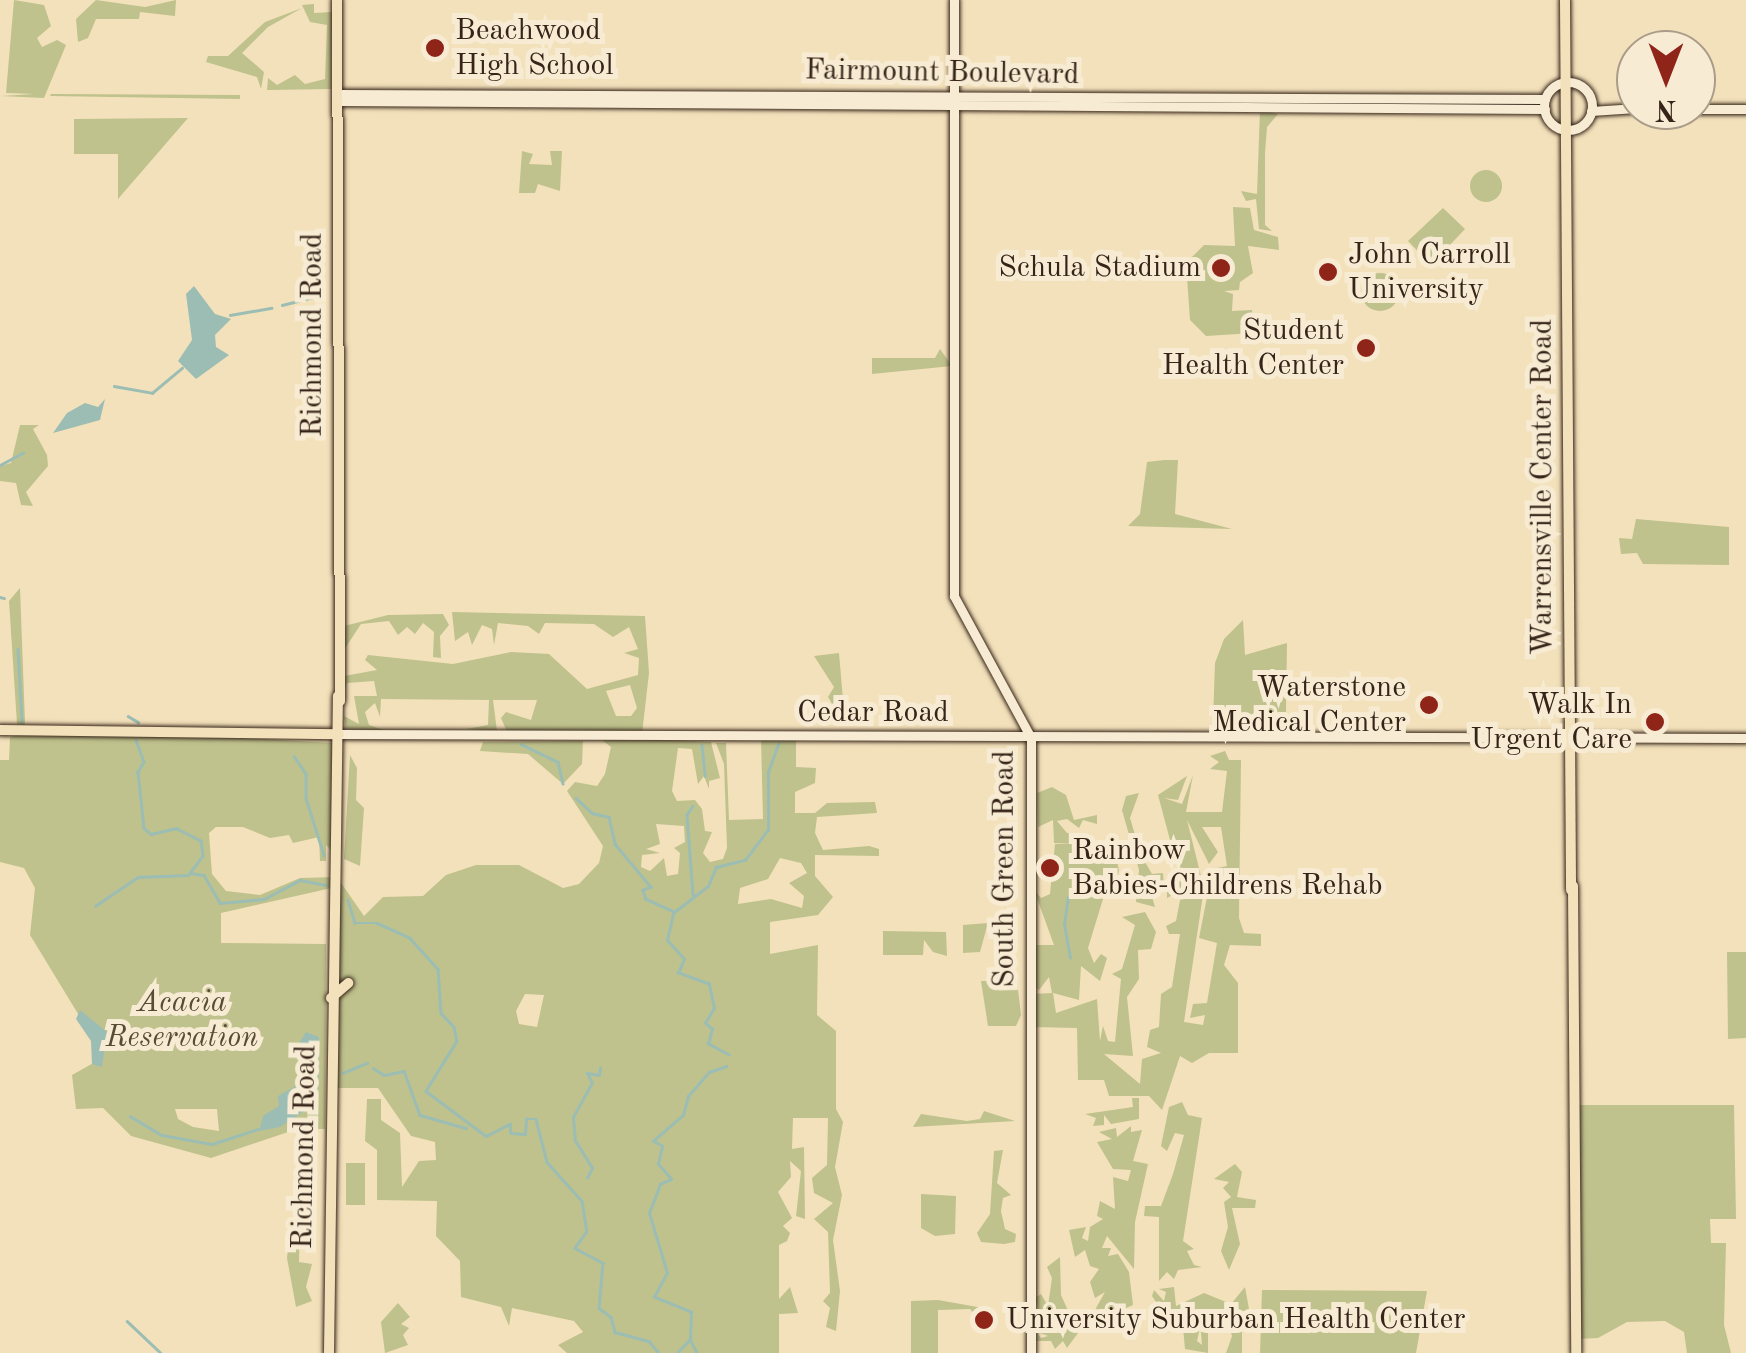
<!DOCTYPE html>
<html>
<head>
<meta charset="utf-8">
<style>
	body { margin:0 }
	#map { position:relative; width:1746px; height:1353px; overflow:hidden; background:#f3e1bb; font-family:"Old Standard TT",serif }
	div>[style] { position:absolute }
	.green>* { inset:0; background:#bfc28d }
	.round { border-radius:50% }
	.water>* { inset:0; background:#9bbdb3 }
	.stream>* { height:2.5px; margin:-1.25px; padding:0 1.25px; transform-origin:1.25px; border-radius:1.25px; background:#9bbdb3 }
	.roads { filter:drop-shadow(0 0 2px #362419) drop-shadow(0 0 2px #362419) }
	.secondary>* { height:9px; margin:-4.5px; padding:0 4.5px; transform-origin:4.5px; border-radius:4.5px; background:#f7ecd3 }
	.secondary>.ring { margin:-4.5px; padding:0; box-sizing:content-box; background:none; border:9px solid #f7ecd3; border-radius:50% }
	.primary>* { height:10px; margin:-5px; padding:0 5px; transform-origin:5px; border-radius:5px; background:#f3e1bb }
	.dots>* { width:28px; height:28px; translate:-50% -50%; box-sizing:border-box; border:5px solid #f7ecd3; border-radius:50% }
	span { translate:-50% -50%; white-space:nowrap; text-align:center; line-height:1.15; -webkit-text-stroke:10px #f7ecd3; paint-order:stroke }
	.poi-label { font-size:30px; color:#362419 }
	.left { translate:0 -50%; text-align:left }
	.right { translate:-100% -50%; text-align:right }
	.street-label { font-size:30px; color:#362419 }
	.park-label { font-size:30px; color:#584c36; font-style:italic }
	.north { position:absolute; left:1616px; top:30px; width:100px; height:100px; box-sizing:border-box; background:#f7ecd3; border:2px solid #aa9c89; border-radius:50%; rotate:180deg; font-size:28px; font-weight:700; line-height:40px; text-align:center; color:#362419 }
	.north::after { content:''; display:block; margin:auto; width:35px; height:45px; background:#8f2418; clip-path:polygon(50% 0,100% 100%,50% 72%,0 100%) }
</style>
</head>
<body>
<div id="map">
	<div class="green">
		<div style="clip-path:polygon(14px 0,44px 5px,51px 26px,37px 38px,42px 47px,57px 40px,66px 45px,44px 98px,1px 96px,34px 94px,6px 93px)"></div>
		<div style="clip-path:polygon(96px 0,145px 7px,176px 0,175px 16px,140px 12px,139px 19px,96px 19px,88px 38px,78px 42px,76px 19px)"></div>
		<div style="clip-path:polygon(314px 4px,314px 13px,332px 12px,331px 89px,267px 90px,268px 78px,277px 85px,295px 75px,305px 84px,325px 79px,327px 25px,310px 22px,302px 5px)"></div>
		<div style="clip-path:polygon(302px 8px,268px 27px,242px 53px,264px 72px,261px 89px,257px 77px,206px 62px,208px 56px,228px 56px,265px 22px)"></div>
		<div style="clip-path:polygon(240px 95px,240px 99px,50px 96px,51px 94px)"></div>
		<div style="clip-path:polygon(1260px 110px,1278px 114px,1267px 127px,1265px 153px,1265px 225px,1272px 231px,1259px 229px,1256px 199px,1246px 201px,1241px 191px,1257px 194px)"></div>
		<div style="clip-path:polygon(188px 118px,118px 199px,118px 154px,74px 154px,74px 119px)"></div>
		<div style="clip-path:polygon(522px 151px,533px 154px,529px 164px,552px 165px,550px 151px,562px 151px,560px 191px,538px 184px,535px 193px,519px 193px)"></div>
		<div class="round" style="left:1470px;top:170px;width:32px;height:32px"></div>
		<div style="clip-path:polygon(1233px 207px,1250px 208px,1254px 230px,1278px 237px,1279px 250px,1248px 246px,1253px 273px,1240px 282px,1239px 290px,1224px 291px,1233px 294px,1232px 311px,1252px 310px,1253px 333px,1206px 336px,1190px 320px,1186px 263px,1204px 245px,1235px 246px)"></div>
		<div style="clip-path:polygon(1443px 208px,1465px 229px,1431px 265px,1408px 241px)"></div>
		<div class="round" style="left:1361px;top:273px;width:38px;height:38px"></div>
		<div style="clip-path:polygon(940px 349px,952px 366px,872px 374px,872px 358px,935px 358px)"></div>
		<div style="clip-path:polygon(20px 425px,39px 425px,33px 429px,47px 455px,48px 466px,26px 492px,33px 506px,21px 505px,16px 483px,0 481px,0 466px,11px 463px)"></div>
		<div style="clip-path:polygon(1164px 460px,1178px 460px,1175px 514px,1232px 529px,1128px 526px,1140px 514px,1147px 462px)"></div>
		<div style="clip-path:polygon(1636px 519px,1729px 527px,1729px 565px,1643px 564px,1637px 553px,1621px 554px,1619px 538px,1632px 539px)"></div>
		<div style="clip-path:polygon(20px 588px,25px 723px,24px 725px,17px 724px,9px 601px)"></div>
		<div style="clip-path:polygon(evenodd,452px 612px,645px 616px,649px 673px,642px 734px,507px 732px,501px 718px,506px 712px,531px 720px,537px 700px,493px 700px,497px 731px,466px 729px,488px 725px,489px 700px,381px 699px,380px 717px,375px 703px,365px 712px,369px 725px,383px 730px,346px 729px,344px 716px,359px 724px,354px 696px,377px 696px,374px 681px,347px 683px,344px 692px,344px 676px,377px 670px,365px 660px,368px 655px,453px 664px,511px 652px,549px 654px,587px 689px,638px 675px,639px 658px,624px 653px,638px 649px,629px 627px,613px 637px,594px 624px,545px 623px,539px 634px,528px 626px,498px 623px,494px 645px,492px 629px,482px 625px,472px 645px,468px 632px,455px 641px,452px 612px,630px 685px,637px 708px,631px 716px,616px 716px,606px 691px,630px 685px)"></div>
		<div style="clip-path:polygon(443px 614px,449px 625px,440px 636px,441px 658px,433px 657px,434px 632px,423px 623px,415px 634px,407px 627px,398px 635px,389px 621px,361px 624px,344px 650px,344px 626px,388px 615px)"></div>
		<div style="clip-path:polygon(1243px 620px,1245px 655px,1287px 643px,1286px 712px,1265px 712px,1264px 736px,1257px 718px,1213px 720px,1215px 663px,1224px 639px)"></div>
		<div style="clip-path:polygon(839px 653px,844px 711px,838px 714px,828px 697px,834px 687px,814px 656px)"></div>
		<div style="clip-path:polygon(evenodd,155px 733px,332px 743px,337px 856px,326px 845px,326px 861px,320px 861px,319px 837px,293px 843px,289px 835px,270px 838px,243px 827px,216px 827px,209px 833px,212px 874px,226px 891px,260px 895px,300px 878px,337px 877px,364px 916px,383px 897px,423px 896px,446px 875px,476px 865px,519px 865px,563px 888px,579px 884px,599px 863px,603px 846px,567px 791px,575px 782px,597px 786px,605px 774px,611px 747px,598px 737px,711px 742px,720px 778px,709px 781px,709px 789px,704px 776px,698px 784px,692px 749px,678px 748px,672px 791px,677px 801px,695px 800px,702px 809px,705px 831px,712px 832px,703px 853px,710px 862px,723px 859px,727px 848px,724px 764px,716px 743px,726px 743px,729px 820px,763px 819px,761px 738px,796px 738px,796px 767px,816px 768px,815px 783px,795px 792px,795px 813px,815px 813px,827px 803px,875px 802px,877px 813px,817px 817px,815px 833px,823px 850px,869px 846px,879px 849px,879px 856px,815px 855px,815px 876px,833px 897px,818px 915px,770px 922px,770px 954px,818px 945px,817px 1015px,836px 1031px,836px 1109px,843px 1122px,835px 1167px,842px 1195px,833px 1240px,840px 1291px,836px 1331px,826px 1327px,830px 1308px,823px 1301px,830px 1293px,828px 1232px,814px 1219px,833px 1203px,814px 1193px,812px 1178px,827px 1165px,828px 1118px,793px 1118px,792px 1149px,804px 1147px,805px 1219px,796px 1216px,801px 1171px,790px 1161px,791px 1177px,778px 1192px,792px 1218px,783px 1226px,790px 1233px,787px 1241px,779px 1245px,779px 1299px,790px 1287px,798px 1313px,779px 1314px,779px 1353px,567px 1353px,558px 1345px,583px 1332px,574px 1321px,512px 1308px,509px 1326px,501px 1307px,461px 1297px,460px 1261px,436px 1236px,437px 1201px,377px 1200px,377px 1150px,365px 1141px,367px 1099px,381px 1099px,381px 1120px,400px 1133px,402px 1187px,419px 1161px,436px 1160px,435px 1142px,411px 1136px,378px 1088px,330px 1088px,336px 887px,221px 913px,221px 943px,326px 944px,325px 1129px,297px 1129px,211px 1158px,131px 1136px,103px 1108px,76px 1109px,72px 1075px,97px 1061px,97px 1045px,30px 935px,35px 888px,24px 868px,0 862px,0 760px,9px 760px,10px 737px,17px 735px,155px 733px,656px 824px,684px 826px,685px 842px,674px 848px,680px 853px,678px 874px,667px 876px,664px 858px,650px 871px,641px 867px,642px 855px,660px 853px,646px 849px,660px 844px,656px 824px,155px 733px,780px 858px,801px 863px,807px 873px,789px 883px,804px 896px,802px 908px,771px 899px,738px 904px,740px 888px,768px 879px,780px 858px,155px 733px,525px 994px,544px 995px,537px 1027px,519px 1024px,516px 1011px,525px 994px,155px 733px,175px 1109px,217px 1109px,219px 1131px,193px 1127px,178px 1119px,175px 1109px)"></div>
		<div style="clip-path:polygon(583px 741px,582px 764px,563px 784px,528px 754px,480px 751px,483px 742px)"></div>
		<div style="clip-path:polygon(evenodd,1225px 751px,1229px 760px,1241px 760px,1239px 918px,1244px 933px,1261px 934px,1261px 946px,1230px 945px,1224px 965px,1238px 983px,1238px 1053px,1209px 1053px,1192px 1063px,1180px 1056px,1162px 1110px,1149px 1096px,1109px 1096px,1104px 1080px,1078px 1080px,1077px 1028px,1031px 1027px,1031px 994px,1052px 993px,1049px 977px,1039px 990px,1034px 986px,1036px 945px,1054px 945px,1034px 890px,1041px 898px,1050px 894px,1055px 844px,1075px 844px,1054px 843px,1053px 820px,1038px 827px,1037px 793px,1052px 787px,1066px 795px,1074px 820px,1097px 815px,1097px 824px,1083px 820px,1079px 828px,1067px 819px,1057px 821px,1067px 833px,1090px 834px,1095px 845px,1114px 849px,1119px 870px,1114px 894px,1113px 872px,1103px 868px,1103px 899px,1088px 948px,1094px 963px,1101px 954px,1107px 958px,1100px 981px,1081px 966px,1079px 1000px,1053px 993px,1056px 1013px,1097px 999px,1100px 1041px,1103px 1026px,1108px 1041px,1115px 1042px,1121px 979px,1112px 974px,1122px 969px,1135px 925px,1122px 917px,1145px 912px,1156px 932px,1151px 949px,1138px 950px,1139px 979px,1127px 997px,1133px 1056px,1104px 1054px,1140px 1084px,1142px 1059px,1161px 1053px,1147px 1047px,1150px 1030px,1159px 1027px,1161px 994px,1172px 987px,1180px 934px,1169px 934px,1166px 926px,1176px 921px,1182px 890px,1167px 898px,1167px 882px,1181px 881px,1158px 795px,1187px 776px,1178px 800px,1164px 798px,1182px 804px,1193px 775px,1186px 812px,1222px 812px,1227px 771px,1210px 769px,1219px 762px,1210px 756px,1225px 751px,1187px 820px,1209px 864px,1218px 852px,1202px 827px,1221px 827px,1227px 866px,1217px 868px,1209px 882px,1228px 884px,1228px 891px,1208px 892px,1199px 938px,1217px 943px,1207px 1003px,1193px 1004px,1190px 1018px,1205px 1015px,1203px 1025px,1184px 1022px,1204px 888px,1187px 820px)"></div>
		<div style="clip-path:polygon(350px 755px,357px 768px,356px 800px,364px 808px,360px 866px,344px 859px)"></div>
		<div style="clip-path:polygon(1139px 793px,1130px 818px,1141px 855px,1152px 874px,1163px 873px,1164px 889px,1152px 897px,1155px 907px,1136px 902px,1139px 870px,1122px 810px,1126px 796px)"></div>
		<div style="clip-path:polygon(988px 923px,980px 952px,963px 953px,963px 925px)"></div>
		<div style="clip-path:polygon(883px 931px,946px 932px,947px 956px,933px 952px,924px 940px,923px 955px,883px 955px)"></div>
		<div style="clip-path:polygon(1727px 952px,1746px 952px,1746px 1038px,1728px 1039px)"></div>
		<div style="clip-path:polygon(981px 981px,1017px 981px,1021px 1015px,1016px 1026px,988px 1026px)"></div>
		<div style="clip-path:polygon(1132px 1098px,1139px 1098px,1139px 1119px,1111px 1124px,1104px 1115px,1104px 1125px,1093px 1126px,1096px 1118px,1085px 1114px,1133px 1107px)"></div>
		<div style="clip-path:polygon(1182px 1102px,1188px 1115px,1202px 1118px,1183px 1241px,1194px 1249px,1187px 1251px,1194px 1265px,1202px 1267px,1178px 1270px,1174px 1279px,1167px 1272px,1159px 1281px,1159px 1217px,1144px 1216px,1145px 1206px,1161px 1206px,1173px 1174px,1184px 1135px,1175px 1133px,1167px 1151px,1161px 1146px,1169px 1107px)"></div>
		<div style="clip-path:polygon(1575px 1105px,1734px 1105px,1736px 1219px,1710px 1219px,1711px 1243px,1726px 1243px,1724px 1325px,1731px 1353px,1687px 1353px,1684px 1332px,1665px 1321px,1627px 1322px,1598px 1338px,1576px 1339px)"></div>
		<div style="clip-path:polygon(984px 1111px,1015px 1121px,913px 1127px,921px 1114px,967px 1121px,980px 1119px)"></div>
		<div style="clip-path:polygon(1131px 1126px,1131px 1132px,1142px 1130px,1133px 1161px,1148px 1164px,1135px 1222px,1134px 1269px,1107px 1236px,1102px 1248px,1111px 1248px,1108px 1256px,1118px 1254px,1129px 1272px,1133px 1305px,1101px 1319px,1096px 1308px,1105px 1292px,1095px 1298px,1090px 1282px,1099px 1269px,1090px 1266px,1085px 1250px,1075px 1257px,1069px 1230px,1086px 1227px,1082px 1238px,1088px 1241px,1090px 1227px,1103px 1219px,1097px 1216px,1100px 1201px,1115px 1209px,1113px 1177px,1128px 1181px,1131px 1170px,1113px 1169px,1097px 1142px,1112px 1139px,1099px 1132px,1116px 1128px,1117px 1137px)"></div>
		<div style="clip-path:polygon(1003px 1150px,997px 1183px,1011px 1195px,1003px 1198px,1001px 1211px,1005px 1229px,1016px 1234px,1015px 1242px,1004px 1244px,981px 1242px,977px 1233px,990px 1214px,994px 1151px)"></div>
		<div style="clip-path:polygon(346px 1163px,365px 1163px,365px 1205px,346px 1205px)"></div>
		<div style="clip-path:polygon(1235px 1164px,1242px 1172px,1237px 1197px,1256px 1200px,1255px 1208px,1232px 1208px,1240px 1244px,1229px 1270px,1221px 1251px,1228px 1227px,1224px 1202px,1231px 1197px,1223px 1188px,1229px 1182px,1214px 1179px)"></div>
		<div style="clip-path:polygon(921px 1194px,956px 1196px,955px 1234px,935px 1236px,921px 1228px)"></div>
		<div style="clip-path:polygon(300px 1221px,299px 1262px,312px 1264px,306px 1287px,312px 1301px,296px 1307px,287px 1258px,290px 1232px)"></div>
		<div style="clip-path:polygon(1060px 1257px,1061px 1295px,1078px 1333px,1067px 1348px,1063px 1341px,1055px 1349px,1051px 1341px,1036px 1341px,1037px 1333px,1041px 1338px,1048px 1336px,1040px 1333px,1045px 1331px,1035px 1298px,1041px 1294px,1048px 1306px,1052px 1278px,1047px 1267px)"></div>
		<div style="clip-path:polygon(1174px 1287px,1176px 1306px,1204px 1293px,1231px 1304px,1245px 1287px,1249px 1309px,1242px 1312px,1242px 1353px,1226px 1353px,1232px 1336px,1225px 1313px,1203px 1314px,1197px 1341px,1202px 1345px,1201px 1332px,1208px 1331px,1208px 1353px,1185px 1349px,1182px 1317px,1170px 1323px,1152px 1296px,1154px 1290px,1164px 1301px,1166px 1292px,1159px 1289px)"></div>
		<div style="clip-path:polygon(1262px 1290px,1427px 1291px,1416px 1353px,1260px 1353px)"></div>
		<div style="clip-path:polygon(938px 1300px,983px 1308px,979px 1319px,970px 1309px,938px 1310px,938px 1353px,911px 1353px,911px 1301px)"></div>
		<div style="clip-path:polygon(398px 1303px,410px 1317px,401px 1324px,409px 1328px,403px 1335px,408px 1345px,385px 1353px,381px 1322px)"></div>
	</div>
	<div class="water">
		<div style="clip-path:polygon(194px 286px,215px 314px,231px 319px,215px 335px,216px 347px,229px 355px,196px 379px,178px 361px,192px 340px,186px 294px)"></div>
		<div style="clip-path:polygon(105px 399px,100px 420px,53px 433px,67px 413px,85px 403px,98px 407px)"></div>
		<div style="clip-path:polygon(80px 1010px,107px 1032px,102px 1067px,92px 1064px,91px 1041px,76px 1019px)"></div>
		<div style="clip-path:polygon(306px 1032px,319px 1037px,318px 1102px,280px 1127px,259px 1131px,263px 1116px,279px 1106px,278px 1096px,308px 1079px,296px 1048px)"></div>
	</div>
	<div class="stream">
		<div style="left:282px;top:305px;width:36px;rotate:-14deg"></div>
		<div style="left:230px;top:315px;width:42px;rotate:-9.7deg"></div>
		<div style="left:114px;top:386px;width:39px;rotate:10deg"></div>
		<div style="left:152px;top:393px;width:39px;rotate:-40deg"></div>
		<div style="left:0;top:465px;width:26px;rotate:-28deg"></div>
		<div style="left:0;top:597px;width:4px;rotate:14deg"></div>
		<div style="left:18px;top:649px;width:72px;rotate:86.8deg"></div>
		<div style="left:128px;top:716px;width:12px;rotate:31deg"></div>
		<div style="left:136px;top:740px;width:23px;rotate:70deg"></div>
		<div style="left:144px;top:762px;width:12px;rotate:121deg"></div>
		<div style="left:138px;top:772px;width:56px;rotate:83.9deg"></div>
		<div style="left:144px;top:828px;width:9px;rotate:41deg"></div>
		<div style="left:151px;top:834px;width:26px;rotate:-13deg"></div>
		<div style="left:176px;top:828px;width:28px;rotate:27deg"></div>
		<div style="left:201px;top:841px;width:15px;rotate:82deg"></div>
		<div style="left:203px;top:856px;width:21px;rotate:127deg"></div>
		<div style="left:190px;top:873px;width:14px;rotate:8deg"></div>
		<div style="left:204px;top:875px;width:32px;rotate:60deg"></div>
		<div style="left:220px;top:903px;width:44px;rotate:-5.2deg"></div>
		<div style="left:264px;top:899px;width:41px;rotate:-27.8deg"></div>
		<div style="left:300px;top:880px;width:26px;rotate:11deg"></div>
		<div style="left:521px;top:744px;width:41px;rotate:25.9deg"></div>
		<div style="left:558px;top:762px;width:22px;rotate:77deg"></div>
		<div style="left:702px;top:745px;width:31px;rotate:84deg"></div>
		<div style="left:294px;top:756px;width:22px;rotate:56deg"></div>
		<div style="left:306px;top:774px;width:24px;rotate:90deg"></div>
		<div style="left:306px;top:798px;width:60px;rotate:72.5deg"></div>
		<div style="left:576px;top:798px;width:22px;rotate:43deg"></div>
		<div style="left:592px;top:813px;width:17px;rotate:13deg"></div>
		<div style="left:609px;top:817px;width:28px;rotate:77deg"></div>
		<div style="left:615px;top:844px;width:56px;rotate:50.1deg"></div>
		<div style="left:651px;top:887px;width:9px;rotate:159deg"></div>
		<div style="left:643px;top:890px;width:9px;rotate:72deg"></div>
		<div style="left:646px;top:899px;width:30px;rotate:24deg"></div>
		<div style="left:693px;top:806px;width:11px;rotate:124deg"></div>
		<div style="left:687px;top:815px;width:80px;rotate:85.7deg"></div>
		<div style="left:348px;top:900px;width:24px;rotate:73deg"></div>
		<div style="left:355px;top:923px;width:22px"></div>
		<div style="left:377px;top:923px;width:36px;rotate:24deg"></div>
		<div style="left:410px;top:938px;width:42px;rotate:47.9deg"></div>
		<div style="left:438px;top:969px;width:44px;rotate:86.1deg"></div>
		<div style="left:441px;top:1013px;width:19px;rotate:47deg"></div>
		<div style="left:454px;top:1027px;width:14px;rotate:78deg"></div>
		<div style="left:457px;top:1041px;width:59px;rotate:121.8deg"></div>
		<div style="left:426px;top:1091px;width:75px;rotate:36.9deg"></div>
		<div style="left:486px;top:1136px;width:27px;rotate:-27deg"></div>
		<div style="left:510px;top:1124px;width:9px;rotate:84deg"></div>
		<div style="left:511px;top:1133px;width:14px;rotate:4deg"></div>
		<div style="left:525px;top:1134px;width:15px;rotate:-86deg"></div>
		<div style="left:526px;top:1119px;width:10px"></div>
		<div style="left:536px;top:1119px;width:44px;rotate:75.7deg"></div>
		<div style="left:547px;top:1162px;width:52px;rotate:48.1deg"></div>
		<div style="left:582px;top:1201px;width:30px;rotate:81deg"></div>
		<div style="left:587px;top:1231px;width:21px;rotate:125deg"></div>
		<div style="left:575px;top:1248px;width:32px;rotate:28deg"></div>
		<div style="left:603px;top:1263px;width:45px;rotate:95.1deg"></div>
		<div style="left:599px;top:1308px;width:15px;rotate:37deg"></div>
		<div style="left:611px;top:1317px;width:16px;rotate:75deg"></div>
		<div style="left:615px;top:1332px;width:35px;rotate:15deg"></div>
		<div style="left:649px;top:1341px;width:16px;rotate:50deg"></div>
		<div style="left:95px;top:906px;width:52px;rotate:-34deg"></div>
		<div style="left:138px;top:877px;width:50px;rotate:-2.3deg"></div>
		<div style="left:1070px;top:958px;width:34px;rotate:-100deg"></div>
		<div style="left:1064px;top:925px;width:27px;rotate:-82deg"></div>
		<div style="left:1068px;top:898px;width:31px;rotate:-59deg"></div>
		<div style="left:729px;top:1055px;width:24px;rotate:-152deg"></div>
		<div style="left:708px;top:1044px;width:16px;rotate:-75deg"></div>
		<div style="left:712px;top:1029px;width:9px;rotate:-139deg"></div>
		<div style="left:705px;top:1023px;width:17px;rotate:-59deg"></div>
		<div style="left:714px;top:1008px;width:25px;rotate:-102deg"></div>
		<div style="left:709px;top:984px;width:33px;rotate:-160deg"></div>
		<div style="left:678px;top:973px;width:15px;rotate:-67deg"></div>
		<div style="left:684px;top:959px;width:25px;rotate:-132deg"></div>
		<div style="left:667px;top:940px;width:28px;rotate:-77deg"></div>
		<div style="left:673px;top:913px;width:44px;rotate:-37.6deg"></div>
		<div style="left:708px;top:886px;width:21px;rotate:-67deg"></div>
		<div style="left:716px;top:867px;width:30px;rotate:-14deg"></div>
		<div style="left:745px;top:860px;width:38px;rotate:-53deg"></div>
		<div style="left:768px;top:830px;width:58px;rotate:-90deg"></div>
		<div style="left:768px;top:772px;width:30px;rotate:-70deg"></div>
		<div style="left:373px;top:1068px;width:13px;rotate:32deg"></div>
		<div style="left:384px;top:1075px;width:20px;rotate:-11deg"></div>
		<div style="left:404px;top:1071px;width:47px;rotate:70deg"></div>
		<div style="left:420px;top:1115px;width:48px;rotate:15.8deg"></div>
		<div style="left:343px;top:1073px;width:26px;rotate:-23deg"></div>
		<div style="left:130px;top:1116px;width:37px;rotate:31deg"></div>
		<div style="left:162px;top:1135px;width:51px;rotate:10.2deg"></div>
		<div style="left:212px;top:1144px;width:48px;rotate:-18.1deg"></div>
		<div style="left:587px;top:1178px;width:11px;rotate:-63deg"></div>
		<div style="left:592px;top:1168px;width:32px;rotate:-122deg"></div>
		<div style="left:575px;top:1141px;width:24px;rotate:-95deg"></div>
		<div style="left:573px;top:1117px;width:39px;rotate:-61deg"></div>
		<div style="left:592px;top:1083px;width:11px;rotate:-117deg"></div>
		<div style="left:587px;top:1073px;width:12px;rotate:9deg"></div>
		<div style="left:599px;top:1075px;width:7px;rotate:-82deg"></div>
		<div style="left:127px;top:1321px;width:47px;rotate:43.3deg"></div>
		<div style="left:690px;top:1339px;width:27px;rotate:-88deg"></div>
		<div style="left:691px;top:1312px;width:40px;rotate:-158deg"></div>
		<div style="left:654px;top:1297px;width:27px;rotate:-62deg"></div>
		<div style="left:667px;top:1273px;width:63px;rotate:-106.7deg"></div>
		<div style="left:649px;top:1213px;width:31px;rotate:-69deg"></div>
		<div style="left:660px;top:1184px;width:12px;rotate:-24deg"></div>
		<div style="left:671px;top:1179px;width:20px;rotate:-131deg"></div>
		<div style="left:658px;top:1164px;width:18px;rotate:-77deg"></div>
		<div style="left:662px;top:1146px;width:10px;rotate:-151deg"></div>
		<div style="left:653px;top:1141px;width:40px;rotate:-41deg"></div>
		<div style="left:683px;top:1115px;width:20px;rotate:-75deg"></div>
		<div style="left:688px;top:1096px;width:32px;rotate:-49deg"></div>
		<div style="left:709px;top:1072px;width:18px;rotate:-19deg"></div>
		<div style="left:677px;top:1353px;width:19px;rotate:-47deg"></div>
		<div style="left:690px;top:1339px;width:16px;rotate:63deg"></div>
	</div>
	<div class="roads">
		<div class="secondary">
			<div style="left:954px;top:0;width:596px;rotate:90deg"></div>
			<div style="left:954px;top:596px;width:162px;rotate:61.5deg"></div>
			<div style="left:1031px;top:738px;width:615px;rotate:90deg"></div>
			<div class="ring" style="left:1544px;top:82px;width:39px;height:39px"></div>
			<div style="left:337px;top:94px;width:1208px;rotate:0.24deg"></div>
			<div style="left:338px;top:101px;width:1207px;rotate:0.38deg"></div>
			<div style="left:1696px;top:109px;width:50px"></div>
			<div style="left:1591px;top:111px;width:45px;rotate:-3.8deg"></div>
			<div style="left:339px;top:734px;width:1407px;rotate:0.16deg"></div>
		</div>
		<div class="primary">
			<div style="left:337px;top:0;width:701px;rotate:89.75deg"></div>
			<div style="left:1565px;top:0;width:890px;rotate:89.61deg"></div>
			<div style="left:0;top:730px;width:339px;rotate:0.7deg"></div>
			<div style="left:1573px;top:886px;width:467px;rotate:89.6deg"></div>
			<div style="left:331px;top:998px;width:23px;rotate:-41deg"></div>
			<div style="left:329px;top:1353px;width:657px;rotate:-89.22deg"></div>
		</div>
	</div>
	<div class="dots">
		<div style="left:435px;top:48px;background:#8f2418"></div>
		<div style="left:1221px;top:268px;background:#8f2418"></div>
		<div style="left:1328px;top:272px;background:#8f2418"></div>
		<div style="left:1366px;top:348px;background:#8f2418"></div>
		<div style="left:1429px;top:705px;background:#8f2418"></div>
		<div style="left:1655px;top:722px;background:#8f2418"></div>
		<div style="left:1050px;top:868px;background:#8f2418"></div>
		<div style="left:984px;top:1320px;background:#8f2418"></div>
	</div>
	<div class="poi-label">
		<span class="left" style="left:455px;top:48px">Beachwood<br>High School</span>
		<span class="left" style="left:1348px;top:272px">John Carroll<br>University</span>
		<span class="right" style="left:1201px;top:268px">Schula Stadium</span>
		<span class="right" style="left:1344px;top:348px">Student<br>Health Center</span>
		<span class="right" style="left:1406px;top:705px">Waterstone<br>Medical Center</span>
		<span class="right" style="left:1632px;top:722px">Walk In<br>Urgent Care</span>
		<span class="left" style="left:1072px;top:868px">Rainbow<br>Babies-Childrens Rehab</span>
		<span class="left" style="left:1006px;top:1320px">University Suburban Health Center</span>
	</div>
	<div class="street-label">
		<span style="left:942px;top:73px;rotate:1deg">Fairmount Boulevard</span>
		<span style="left:313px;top:335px;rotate:-90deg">Richmond Road</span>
		<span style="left:1543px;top:487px;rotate:-90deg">Warrensville Center Road</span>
		<span style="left:873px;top:713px">Cedar Road</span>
		<span style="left:1005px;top:869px;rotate:-90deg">South Green Road</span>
		<span style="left:305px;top:1147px;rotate:-89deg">Richmond Road</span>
	</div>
	<div class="park-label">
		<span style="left:182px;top:1020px">Acacia<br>Reservation</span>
	</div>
	<div class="north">N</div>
</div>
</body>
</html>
